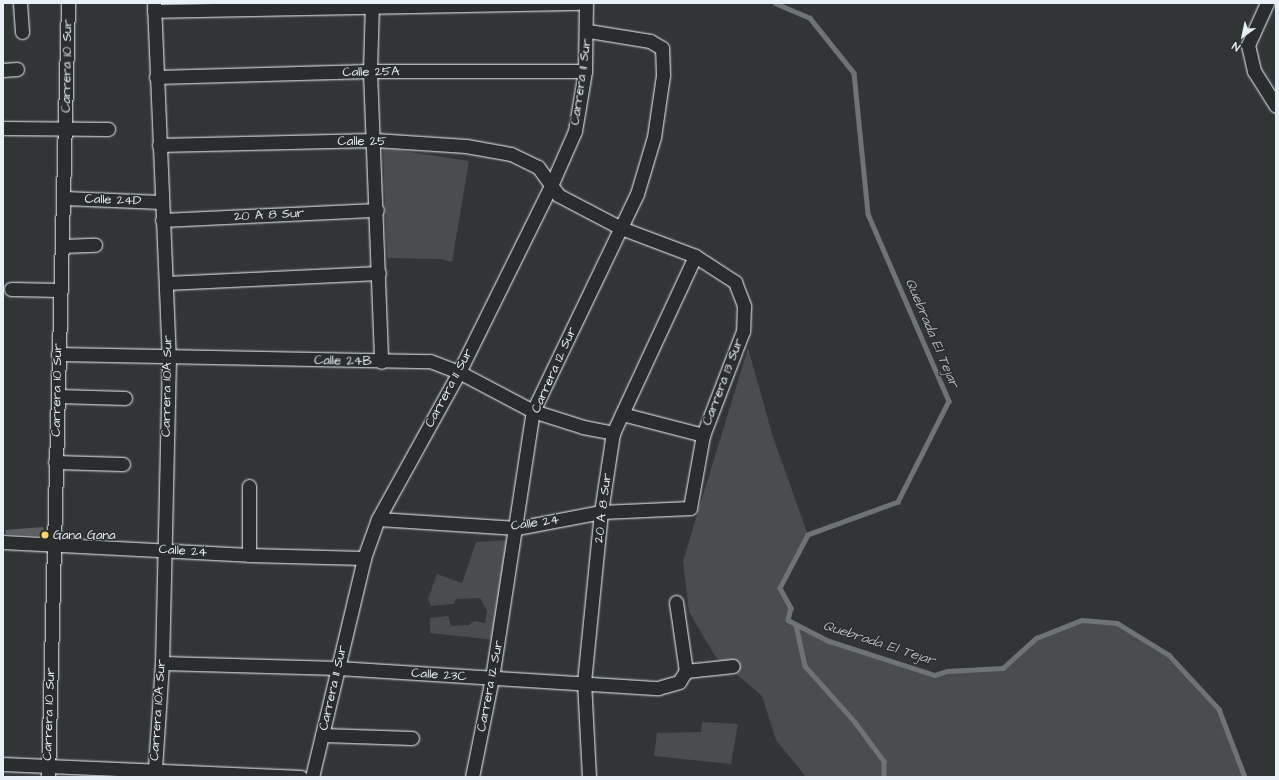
<!DOCTYPE html>
<html>
<head>
<meta charset="utf-8">
<style>
	body { margin:0 }
	#map { position:relative; width:1279px; height:780px; overflow:hidden; background:#323536; font-family:"Architects Daughter",sans-serif }
	div>[style] { position:absolute }
	.green>* { inset:0; background:#494d4f }
	.stream>* { height:4.5px; margin:-2.25px; padding:0 2.25px; transform-origin:2.25px; border-radius:2.25px; background:#6e7376 }
	.building>* { inset:0; background:#5c6063 }
	.roads { filter:drop-shadow(0 0 1px #e8f1f8) drop-shadow(0 0 1px #e8f1f8) }
	.street>* { height:13px; margin:-6.5px; padding:0 6.5px; transform-origin:6.5px; border-radius:6.5px; background:#2a2d2e }
	.dots>* { width:11px; height:11px; translate:-50% -50%; box-sizing:border-box; border:2px solid #2a2d2e; border-radius:50% }
	span { translate:-50% -50%; white-space:nowrap; text-align:center; line-height:1.15; -webkit-text-stroke:3px #2a2d2e; paint-order:stroke }
	.street-label { font-size:13px; color:#e8f1f8 }
	.poi-label { font-size:13px; color:#e8f1f8 }
	.left { translate:0 -50%; text-align:left }
	.water-label { font-size:14px; color:#b1b8be; font-style:italic }
	.frame { position:absolute; inset:0; border:4px solid #e8f1f8; pointer-events:none }
	.north { position:absolute; left:1223px; top:16px; width:40px; height:40px; -webkit-text-stroke:3px #2a2d2e; paint-order:stroke; rotate:213deg; font-size:11px; font-weight:700; line-height:16px; text-align:center; color:#e8f1f8 }
	.north::after { content:''; display:block; margin:auto; width:14px; height:18px; background:#e8f1f8; clip-path:polygon(50% 0,100% 100%,50% 72%,0 100%) }
</style>
</head>
<body>
<div id="map">
	<div class="green">
		<div style="clip-path:polygon(383px 148px,469px 161px,452px 262px,441px 259px,387px 258px)"></div>
		<div style="clip-path:polygon(748px 348px,773px 437px,808px 535px,780px 588px,789px 604px,788px 620px,829px 641px,935px 675px,947px 671px,1003px 668px,1036px 638px,1082px 620px,1117px 623px,1169px 655px,1219px 709px,1245px 777px,806px 777px,776px 740px,762px 696px,715px 656px,689px 612px,683px 561px)"></div>
		<div style="clip-path:polygon(512px 540px,495px 640px,430px 633px,430px 618px,448px 616px,451px 626px,469px 625px,474px 621px,485px 623px,487px 611px,480px 598px,456px 599px,454px 604px,431px 606px,428px 599px,437px 574px,462px 583px,476px 542px)"></div>
		<div style="clip-path:polygon(702px 722px,738px 724px,731px 764px,654px 756px,657px 733px,701px 732px)"></div>
	</div>
	<div class="stream">
		<div style="left:775px;top:3px;width:38px;rotate:23deg"></div>
		<div style="left:810px;top:18px;width:70px;rotate:51.3deg"></div>
		<div style="left:854px;top:73px;width:142px;rotate:84.3deg"></div>
		<div style="left:868px;top:214px;width:204px;rotate:66.6deg"></div>
		<div style="left:949px;top:401px;width:113px;rotate:116.8deg"></div>
		<div style="left:898px;top:502px;width:96px;rotate:159.9deg"></div>
		<div style="left:808px;top:535px;width:60px;rotate:117.8deg"></div>
		<div style="left:780px;top:588px;width:23px;rotate:61deg"></div>
		<div style="left:791px;top:608px;width:12px;rotate:104deg"></div>
		<div style="left:788px;top:620px;width:46px;rotate:27.1deg"></div>
		<div style="left:829px;top:641px;width:111px;rotate:17.8deg"></div>
		<div style="left:935px;top:675px;width:13px;rotate:-18deg"></div>
		<div style="left:947px;top:671px;width:56px;rotate:-3.1deg"></div>
		<div style="left:1003px;top:668px;width:45px;rotate:-42.3deg"></div>
		<div style="left:1036px;top:638px;width:49px;rotate:-21.4deg"></div>
		<div style="left:1082px;top:620px;width:35px;rotate:5deg"></div>
		<div style="left:1117px;top:623px;width:61px;rotate:31.6deg"></div>
		<div style="left:1169px;top:655px;width:74px;rotate:47.2deg"></div>
		<div style="left:1219px;top:709px;width:73px;rotate:69.1deg"></div>
		<div style="left:796px;top:625px;width:42px;rotate:77.6deg"></div>
		<div style="left:805px;top:666px;width:75px;rotate:48.2deg"></div>
		<div style="left:855px;top:722px;width:49px;rotate:53.4deg"></div>
		<div style="left:884px;top:761px;width:16px;rotate:90deg"></div>
	</div>
	<div class="building">
		<div style="clip-path:polygon(43px 527px,46px 536px,6px 534px,5px 530px)"></div>
	</div>
	<div class="roads">
		<div class="street">
			<div style="left:20px;top:3px;width:29px;rotate:86deg"></div>
			<div style="left:154px;top:3px;width:354px;rotate:87.6deg"></div>
			<div style="left:169px;top:357px;width:306px;rotate:91.3deg"></div>
			<div style="left:162px;top:663px;width:106px;rotate:93.8deg"></div>
			<div style="left:372px;top:3px;width:68px;rotate:91.7deg"></div>
			<div style="left:370px;top:71px;width:291px;rotate:87.8deg"></div>
			<div style="left:1267px;top:3px;width:46px;rotate:114.3deg"></div>
			<div style="left:1248px;top:45px;width:27px;rotate:77deg"></div>
			<div style="left:1254px;top:71px;width:41px;rotate:57.8deg"></div>
			<div style="left:154px;top:11px;width:424px;rotate:-1.1deg"></div>
			<div style="left:3px;top:70px;width:14px;rotate:-4deg"></div>
			<div style="left:156px;top:77px;width:214px;rotate:-1.6deg"></div>
			<div style="left:370px;top:71px;width:215px"></div>
			<div style="left:3px;top:128px;width:105px;rotate:0.5deg"></div>
			<div style="left:159px;top:145px;width:216px;rotate:-1.3deg"></div>
			<div style="left:375px;top:140px;width:91px;rotate:3.8deg"></div>
			<div style="left:466px;top:146px;width:46px;rotate:10.1deg"></div>
			<div style="left:511px;top:154px;width:30px;rotate:26deg"></div>
			<div style="left:538px;top:167px;width:34px;rotate:54deg"></div>
			<div style="left:558px;top:195px;width:71px;rotate:27.6deg"></div>
			<div style="left:621px;top:228px;width:79px;rotate:20.7deg"></div>
			<div style="left:695px;top:256px;width:48px;rotate:33deg"></div>
			<div style="left:735px;top:282px;width:26px;rotate:69deg"></div>
			<div style="left:744px;top:306px;width:25px;rotate:92deg"></div>
			<div style="left:743px;top:331px;width:111px;rotate:111deg"></div>
			<div style="left:703px;top:435px;width:74px;rotate:100.1deg"></div>
			<div style="left:690px;top:508px;width:89px;rotate:177.4deg"></div>
			<div style="left:601px;top:512px;width:86px;rotate:169.2deg"></div>
			<div style="left:517px;top:528px;width:139px;rotate:-176.3deg"></div>
			<div style="left:64px;top:198px;width:97px;rotate:2.4deg"></div>
			<div style="left:162px;top:220px;width:215px;rotate:-2.7deg"></div>
			<div style="left:62px;top:246px;width:33px;rotate:-2deg"></div>
			<div style="left:166px;top:283px;width:213px;rotate:-2.7deg"></div>
			<div style="left:11px;top:289px;width:49px;rotate:1.2deg"></div>
			<div style="left:58px;top:354px;width:372px;rotate:1.1deg"></div>
			<div style="left:430px;top:361px;width:31px;rotate:21deg"></div>
			<div style="left:459px;top:372px;width:84px;rotate:27.8deg"></div>
			<div style="left:533px;top:411px;width:52px;rotate:17.7deg"></div>
			<div style="left:583px;top:427px;width:31px;rotate:11deg"></div>
			<div style="left:58px;top:396px;width:67px;rotate:1.7deg"></div>
			<div style="left:622px;top:414px;width:84px;rotate:14.5deg"></div>
			<div style="left:55px;top:462px;width:68px;rotate:1.7deg"></div>
			<div style="left:3px;top:542px;width:246px;rotate:3deg"></div>
			<div style="left:249px;top:555px;width:115px;rotate:1.5deg"></div>
			<div style="left:249px;top:555px;width:69px;rotate:-90deg"></div>
			<div style="left:676px;top:602px;width:70px;rotate:81.8deg"></div>
			<div style="left:162px;top:663px;width:176px;rotate:1.6deg"></div>
			<div style="left:338px;top:668px;width:321px;rotate:3.6deg"></div>
			<div style="left:658px;top:688px;width:22px;rotate:-16deg"></div>
			<div style="left:679px;top:682px;width:13px;rotate:-58deg"></div>
			<div style="left:686px;top:671px;width:47px;rotate:-6.1deg"></div>
			<div style="left:322px;top:735px;width:90px;rotate:1.9deg"></div>
			<div style="left:3px;top:764px;width:298px;rotate:2.5deg"></div>
			<div style="left:48px;top:777px;width:774px;rotate:-88.52deg"></div>
			<div style="left:312px;top:777px;width:225px;rotate:-76.6deg"></div>
			<div style="left:364px;top:558px;width:41px;rotate:-70.3deg"></div>
			<div style="left:378px;top:519px;width:168px;rotate:-61.1deg"></div>
			<div style="left:459px;top:372px;width:205px;rotate:-63.7deg"></div>
			<div style="left:550px;top:188px;width:62px;rotate:-66.3deg"></div>
			<div style="left:575px;top:131px;width:61px;rotate:-80.5deg"></div>
			<div style="left:585px;top:71px;width:68px;rotate:-89.2deg"></div>
			<div style="left:472px;top:777px;width:101px;rotate:-78.6deg"></div>
			<div style="left:492px;top:678px;width:270px;rotate:-81.3deg"></div>
			<div style="left:533px;top:411px;width:241px;rotate:-64.4deg"></div>
			<div style="left:637px;top:194px;width:59px;rotate:-73.4deg"></div>
			<div style="left:654px;top:137px;width:63px;rotate:-81.7deg"></div>
			<div style="left:663px;top:75px;width:27px;rotate:-92deg"></div>
			<div style="left:662px;top:48px;width:14px;rotate:-150deg"></div>
			<div style="left:650px;top:41px;width:63px;rotate:-170.8deg"></div>
			<div style="left:589px;top:777px;width:95px;rotate:-93deg"></div>
			<div style="left:584px;top:682px;width:171px;rotate:-84.3deg"></div>
			<div style="left:601px;top:512px;width:80px;rotate:-81.4deg"></div>
			<div style="left:613px;top:433px;width:195px;rotate:-65.1deg"></div>
		</div>
	</div>
	<div class="dots">
		<div style="left:45px;top:535px;background:#ffd166"></div>
	</div>
	<div class="street-label">
		<span style="left:67px;top:66px;rotate:-89deg">Carrera 10 Sur</span>
		<span style="left:371px;top:72px;rotate:-1deg">Calle 25A</span>
		<span style="left:581px;top:82px;rotate:-82deg">Carrera 11 Sur</span>
		<span style="left:362px;top:141px">Calle 25</span>
		<span style="left:113px;top:200px;rotate:2deg">Calle 24D</span>
		<span style="left:269px;top:215px;rotate:-3deg">20 A 8 Sur</span>
		<span style="left:343px;top:361px;rotate:1deg">Calle 24B</span>
		<span style="left:554px;top:370px;rotate:-66deg">Carrera 12 Sur</span>
		<span style="left:723px;top:382px;rotate:-69deg">Carrera 13 Sur</span>
		<span style="left:167px;top:386px;rotate:-89deg">Carrera 10A Sur</span>
		<span style="left:449px;top:388px;rotate:-62deg">Carrera 11 Sur</span>
		<span style="left:57px;top:390px;rotate:-89deg">Carrera 10 Sur</span>
		<span style="left:603px;top:508px;rotate:-83deg">20 A 8 Sur</span>
		<span style="left:535px;top:523px;rotate:-8deg">Calle 24</span>
		<span style="left:183px;top:551px;rotate:4deg">Calle 24</span>
		<span style="left:439px;top:675px;rotate:4deg">Calle 23C</span>
		<span style="left:490px;top:686px;rotate:-79deg">Carrera 12 Sur</span>
		<span style="left:333px;top:688px;rotate:-77deg">Carrera 11 Sur</span>
		<span style="left:158px;top:710px;rotate:-86deg">Carrera 10A Sur</span>
		<span style="left:49px;top:714px;rotate:-88deg">Carrera 10 Sur</span>
	</div>
	<div class="poi-label">
		<span class="left" style="left:53px;top:535px">Gana Gana</span>
	</div>
	<div class="water-label">
		<span style="left:932px;top:333px;rotate:67deg">Quebrada El Tejar</span>
		<span style="left:879px;top:643px;rotate:18deg">Quebrada El Tejar</span>
	</div>
	<div class="frame"></div>
	<div class="north">N</div>
</div>
</body>
</html>
